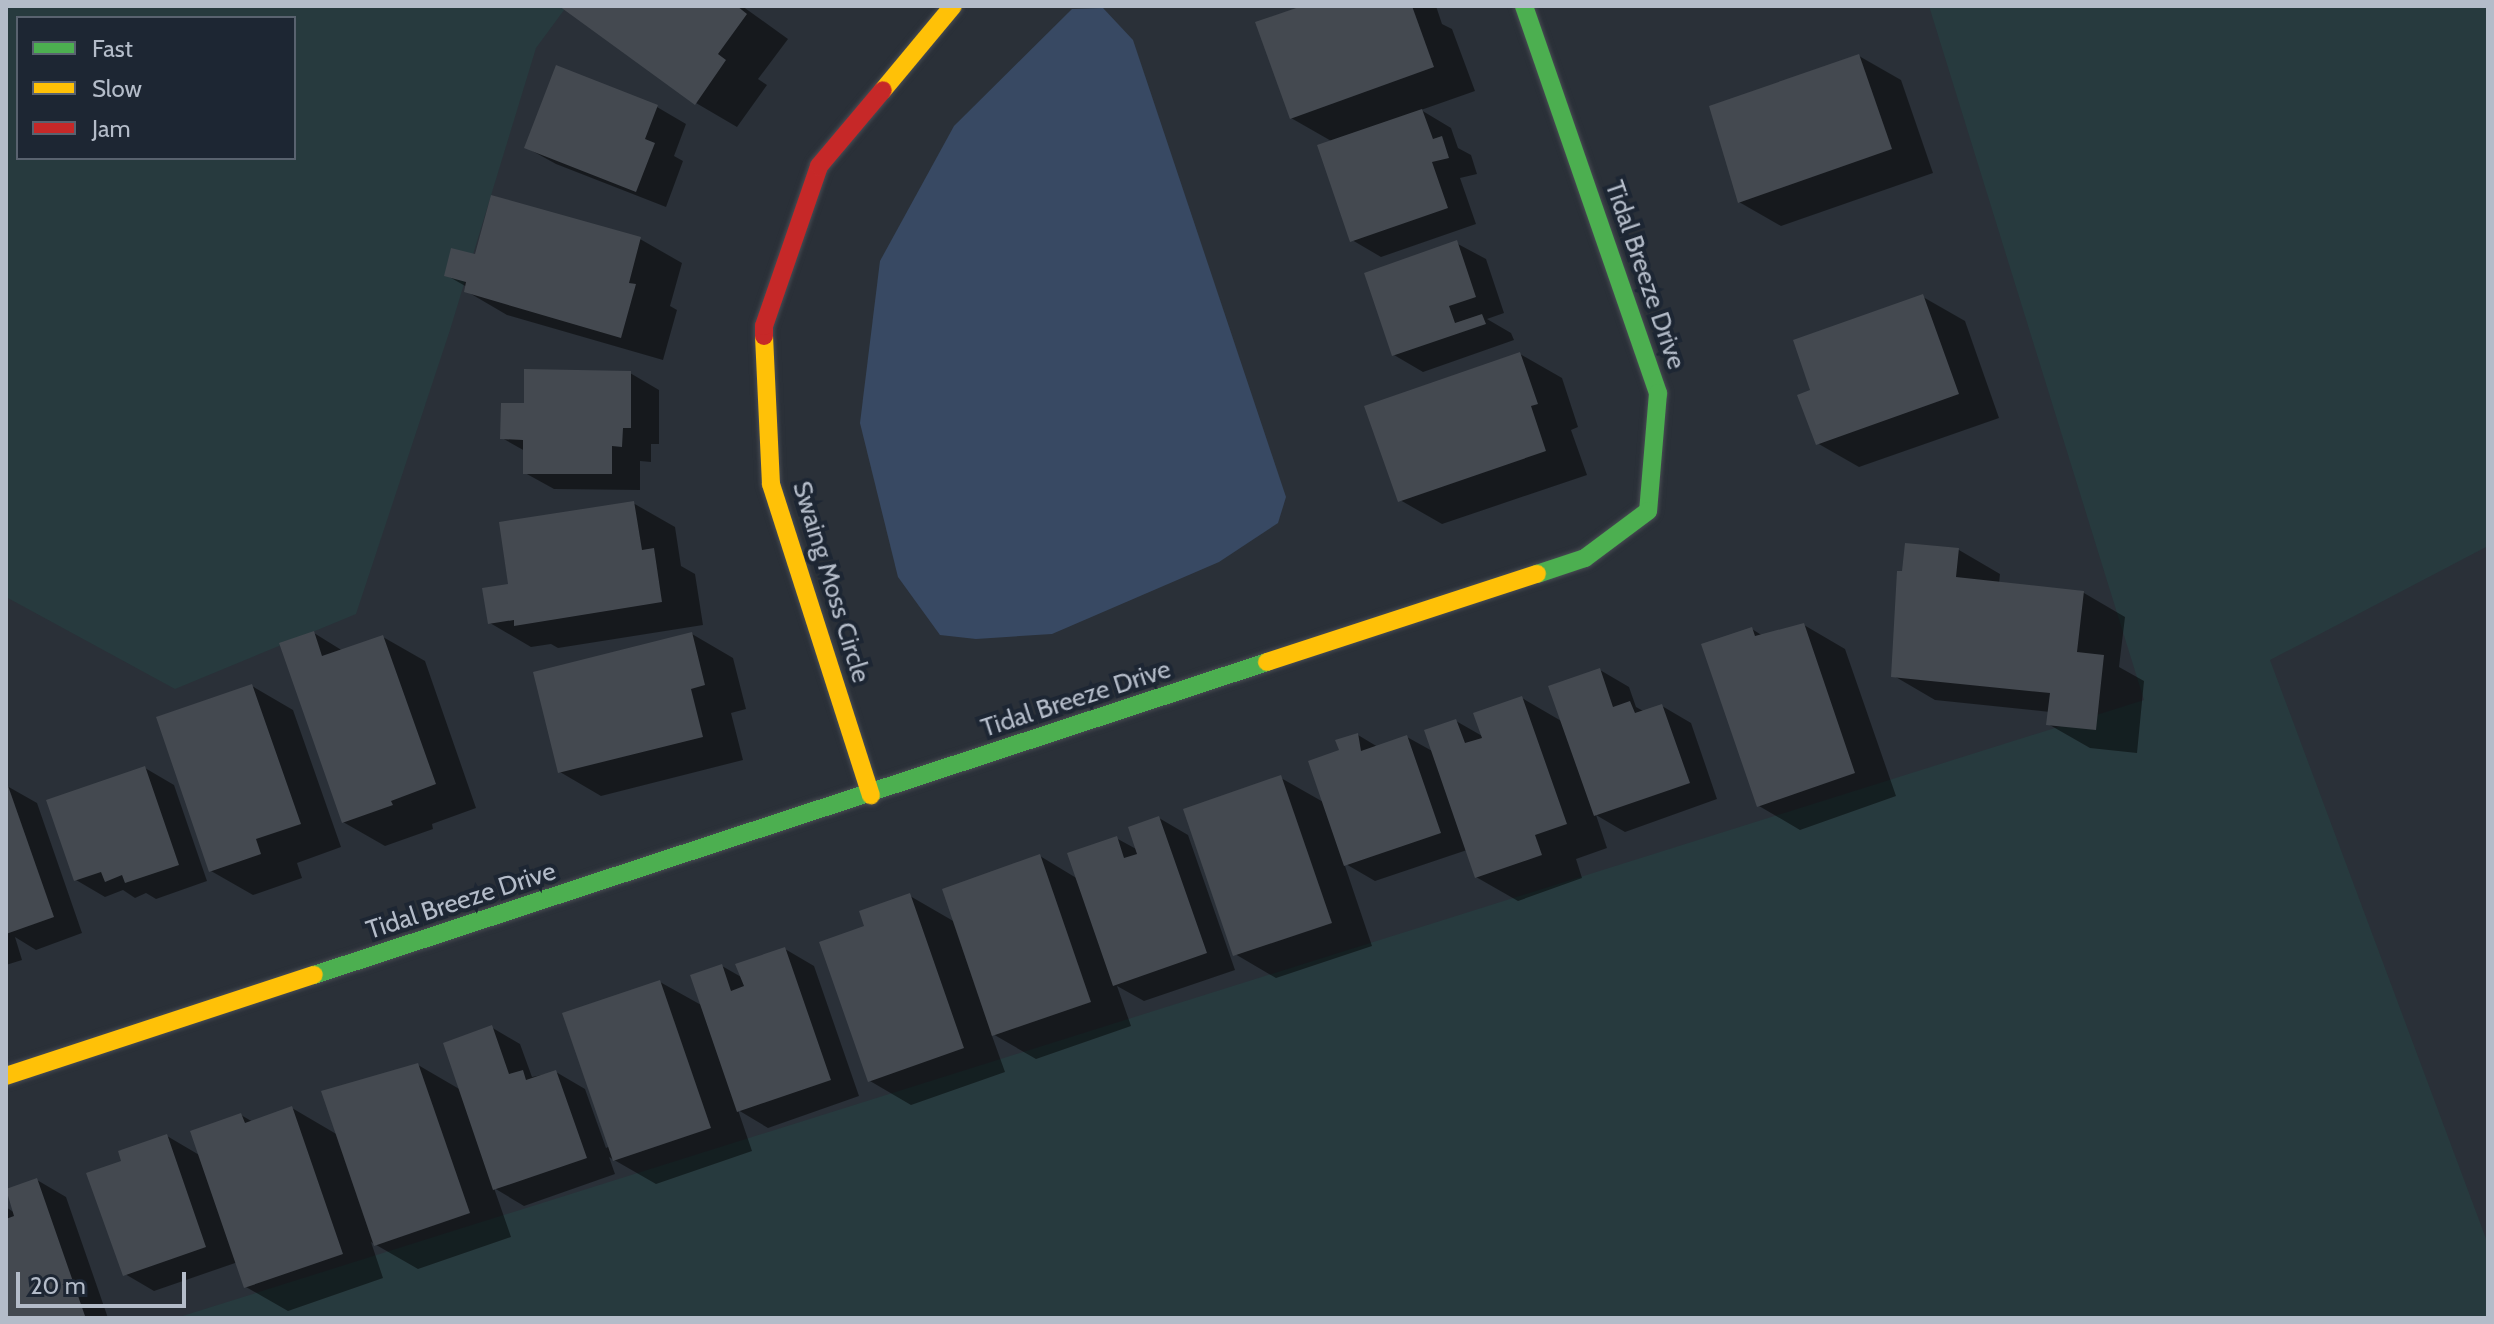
<!DOCTYPE html>
<html>
<head>
<meta charset="utf-8">
<style>
	body { margin:0 }
	#map { position:relative; width:2494px; height:1324px; overflow:hidden; background:#2a3038; font-family:Cabin,sans-serif }
	div>[style] { position:absolute }
	.green>* { inset:0; background:#273a3e }
	.water>* { inset:0; background:#384963 }
	.shadow>* { inset:0; background:#0007 }
	.building>* { inset:0; background:#444950 }
	.roads { filter:drop-shadow(0 0 2px #484c53) drop-shadow(0 0 2px #484c53) }
	.fast>* { height:18px; margin:-9px; padding:0 9px; transform-origin:9px; border-radius:9px; background:#4caf50 }
	.slow>* { height:18px; margin:-9px; padding:0 9px; transform-origin:9px; border-radius:9px; background:#ffc107 }
	.jam>* { height:18px; margin:-9px; padding:0 9px; transform-origin:9px; border-radius:9px; background:#c62828 }
	span { translate:-50% -50%; white-space:nowrap; text-align:center; line-height:1.15; -webkit-text-stroke:8px #1d2633; paint-order:stroke }
	.street-label { font-size:26px; color:#b4bcc9 }
	.frame { position:absolute; inset:0; border:8px solid #b4bcc9; pointer-events:none }
	.legend { position:absolute; left:16px; top:16px; width:280px; height:144px; box-sizing:border-box; background:#1d2633; border:2px solid #59626f; margin:0; padding:10px 14px; list-style:none; font-size:24px; color:#b4bcc9 }
	.legend li { display:flex; align-items:center; gap:16px; height:40px }
	.legend b { width:40px; border:2px solid #59626f }
	.scale { position:absolute; left:16px; top:1272px; width:170px; height:36px; box-sizing:border-box; border:4px solid #b4bcc9; border-top:0; padding-left:10px; font-size:24px; line-height:28px; white-space:nowrap; color:#b4bcc9; -webkit-text-stroke:6px #1d2633; paint-order:stroke }
</style>
</head>
<body>
<div id="map">
	<div class="green">
		<div style="clip-path:polygon(evenodd,6px 6px,567px 6px,536px 48px,450px 330px,356px 614px,175px 689px,6px 597px,6px 6px,18px 18px,294px 18px,294px 158px,18px 158px,18px 18px)"></div>
		<div style="clip-path:polygon(1929px 6px,2488px 6px,2488px 546px,2270px 660px,2488px 1244px,2488px 1318px,176px 1318px,2144px 700px)"></div>
	</div>
	<div class="water">
		<div style="clip-path:polygon(1103px 8px,1133px 40px,1286px 497px,1278px 523px,1219px 562px,1052px 634px,976px 639px,940px 635px,898px 577px,860px 423px,880px 261px,954px 126px,1072px 9px)"></div>
	</div>
	<div class="shadow">
		<div style="clip-path:polygon(562px 6px,742px 6px,788px 39px,758px 79px,767px 85px,737px 127px,696px 103px)"></div>
		<div style="clip-path:polygon(1308px 6px,1436px 6px,1442px 24px,1452px 29px,1475px 91px,1421px 110px,1451px 128px,1458px 148px,1471px 155px,1477px 174px,1460px 178px,1476px 224px,1381px 257px,1352px 240px,1333px 142px,1291px 118px)"></div>
		<div style="clip-path:polygon(1859px 56px,1901px 80px,1933px 173px,1781px 226px,1739px 202px)"></div>
		<div style="clip-path:polygon(657px 107px,686px 124px,674px 156px,683px 161px,666px 207px,556px 164px,527px 148px)"></div>
		<div style="clip-path:polygon(640px 239px,682px 263px,670px 306px,677px 310px,663px 360px,507px 315px,466px 291px,467px 287px,446px 275px,476px 257px)"></div>
		<div style="clip-path:polygon(1456px 243px,1486px 259px,1504px 313px,1487px 319px,1511px 333px,1514px 340px,1423px 372px,1394px 355px)"></div>
		<div style="clip-path:polygon(1923px 297px,1965px 321px,1999px 418px,1859px 467px,1817px 443px)"></div>
		<div style="clip-path:polygon(1520px 354px,1562px 378px,1578px 427px,1571px 430px,1587px 475px,1442px 524px,1400px 500px)"></div>
		<div style="clip-path:polygon(630px 373px,659px 390px,659px 444px,651px 444px,651px 462px,640px 461px,640px 490px,554px 489px,525px 473px,525px 451px,502px 438px,526px 405px)"></div>
		<div style="clip-path:polygon(633px 503px,675px 527px,681px 566px,695px 574px,703px 625px,558px 648px,551px 644px,531px 647px,490px 623px)"></div>
		<div style="clip-path:polygon(1907px 545px,1959px 550px,2000px 574px,1999px 584px,2084px 593px,2125px 617px,2119px 667px,2144px 681px,2137px 753px,2090px 748px,2048px 724px,2050px 712px,1935px 700px,1894px 676px)"></div>
		<div style="clip-path:polygon(1804px 625px,1845px 649px,1896px 796px,1800px 830px,1759px 806px,1752px 629px,1763px 636px)"></div>
		<div style="clip-path:polygon(314px 633px,343px 651px,383px 637px,425px 661px,476px 808px,432px 824px,433px 829px,385px 846px,343px 822px)"></div>
		<div style="clip-path:polygon(692px 634px,733px 658px,746px 709px,731px 713px,743px 760px,601px 796px,560px 772px)"></div>
		<div style="clip-path:polygon(1600px 670px,1629px 687px,1636px 707px,1645px 712px,1662px 706px,1691px 723px,1717px 799px,1625px 832px,1596px 815px,1607px 848px,1576px 859px,1582px 878px,1518px 901px,1476px 877px,1467px 850px,1375px 881px,1344px 863px,1372px 946px,1276px 978px,1235px 954px,1281px 778px,1325px 803px,1341px 752px,1358px 735px,1378px 747px,1407px 737px,1434px 752px,1456px 721px,1484px 737px,1522px 698px,1563px 722px)"></div>
		<div style="clip-path:polygon(252px 686px,293px 710px,341px 847px,297px 863px,302px 878px,253px 895px,211px 871px)"></div>
		<div style="clip-path:polygon(145px 768px,174px 785px,207px 881px,156px 899px,146px 893px,135px 898px,123px 890px,105px 897px,76px 880px)"></div>
		<div style="clip-path:polygon(7px 786px,37px 803px,82px 933px,36px 950px,15px 937px,22px 960px,6px 965px)"></div>
		<div style="clip-path:polygon(1159px 818px,1188px 835px,1235px 970px,1144px 1001px,1117px 986px,1131px 1026px,1036px 1059px,991px 1033px,1005px 1072px,911px 1105px,870px 1081px,867px 927px,910px 896px,955px 922px,1040px 856px,1078px 879px,1116px 838px,1138px 850px)"></div>
		<div style="clip-path:polygon(785px 949px,814px 966px,859px 1096px,768px 1128px,738px 1110px,752px 1151px,656px 1184px,609px 1157px,615px 1174px,524px 1206px,494px 1188px,511px 1237px,418px 1269px,371px 1242px,383px 1278px,288px 1311px,246px 1287px,238px 1262px,154px 1291px,125px 1274px,124px 1162px,167px 1136px,201px 1156px,241px 1115px,253px 1122px,292px 1108px,338px 1135px,418px 1065px,461px 1090px,491px 1027px,520px 1044px,532px 1077px,556px 1072px,585px 1089px,606px 1148px,610px 1146px,660px 982px,703px 1006px,722px 966px,743px 978px)"></div>
		<div style="clip-path:polygon(37px 1180px,66px 1197px,108px 1318px,6px 1318px,6px 1207px,15px 1213px)"></div>
	</div>
	<div class="building">
		<div style="clip-path:polygon(559px 6px,737px 6px,747px 14px,718px 54px,726px 60px,695px 105px)"></div>
		<div style="clip-path:polygon(1302px 6px,1412px 6px,1434px 67px,1290px 119px,1255px 22px)"></div>
		<div style="clip-path:polygon(1859px 54px,1892px 149px,1738px 203px,1709px 106px)"></div>
		<div style="clip-path:polygon(556px 65px,658px 105px,645px 139px,655px 143px,636px 192px,524px 148px)"></div>
		<div style="clip-path:polygon(1422px 109px,1433px 139px,1442px 136px,1449px 158px,1432px 162px,1448px 208px,1350px 242px,1317px 145px)"></div>
		<div style="clip-path:polygon(491px 195px,641px 237px,629px 283px,636px 284px,621px 338px,464px 292px,466px 282px,444px 276px,451px 248px,475px 254px)"></div>
		<div style="clip-path:polygon(1457px 240px,1476px 297px,1449px 306px,1455px 323px,1482px 314px,1486px 324px,1392px 356px,1364px 273px)"></div>
		<div style="clip-path:polygon(1923px 294px,1959px 394px,1816px 445px,1797px 395px,1810px 390px,1793px 340px)"></div>
		<div style="clip-path:polygon(1520px 352px,1538px 404px,1531px 406px,1546px 451px,1398px 502px,1364px 406px)"></div>
		<div style="clip-path:polygon(524px 369px,631px 371px,631px 428px,623px 428px,622px 447px,612px 446px,612px 474px,523px 474px,523px 440px,500px 439px,501px 403px,524px 403px)"></div>
		<div style="clip-path:polygon(634px 501px,642px 550px,654px 548px,662px 602px,514px 626px,514px 620px,488px 624px,482px 588px,508px 584px,499px 522px)"></div>
		<div style="clip-path:polygon(1905px 543px,1959px 548px,1956px 577px,2084px 591px,2077px 652px,2104px 655px,2096px 730px,2046px 725px,2050px 693px,1891px 677px,1897px 571px,1902px 571px)"></div>
		<div style="clip-path:polygon(1804px 623px,1855px 773px,1757px 807px,1701px 644px,1752px 627px,1755px 636px)"></div>
		<div style="clip-path:polygon(314px 631px,322px 656px,383px 635px,436px 784px,391px 801px,393px 805px,342px 823px,279px 643px)"></div>
		<div style="clip-path:polygon(692px 632px,705px 685px,691px 689px,703px 737px,558px 773px,533px 672px)"></div>
		<div style="clip-path:polygon(1600px 668px,1613px 707px,1630px 701px,1635px 713px,1662px 704px,1690px 783px,1594px 816px,1548px 686px)"></div>
		<div style="clip-path:polygon(252px 684px,301px 824px,256px 839px,261px 854px,209px 872px,156px 717px)"></div>
		<div style="clip-path:polygon(1522px 696px,1567px 824px,1535px 835px,1542px 855px,1475px 878px,1424px 730px,1456px 719px,1465px 743px,1482px 738px,1473px 713px)"></div>
		<div style="clip-path:polygon(1358px 733px,1361px 751px,1407px 735px,1441px 833px,1344px 866px,1308px 761px,1339px 750px,1335px 740px)"></div>
		<div style="clip-path:polygon(145px 766px,179px 865px,125px 883px,122px 875px,105px 882px,101px 872px,74px 881px,46px 800px)"></div>
		<div style="clip-path:polygon(1281px 775px,1332px 923px,1233px 956px,1183px 809px)"></div>
		<div style="clip-path:polygon(6px 780px,54px 917px,6px 934px)"></div>
		<div style="clip-path:polygon(1159px 816px,1207px 953px,1113px 986px,1067px 853px,1117px 836px,1124px 858px,1137px 854px,1128px 827px)"></div>
		<div style="clip-path:polygon(1040px 854px,1091px 1002px,992px 1036px,942px 889px)"></div>
		<div style="clip-path:polygon(910px 893px,964px 1048px,868px 1082px,819px 942px,864px 926px,859px 911px)"></div>
		<div style="clip-path:polygon(785px 947px,831px 1080px,737px 1112px,690px 975px,722px 964px,731px 991px,744px 986px,735px 964px)"></div>
		<div style="clip-path:polygon(660px 980px,711px 1128px,613px 1161px,562px 1013px)"></div>
		<div style="clip-path:polygon(492px 1025px,509px 1074px,523px 1070px,526px 1080px,556px 1070px,587px 1158px,493px 1190px,443px 1043px)"></div>
		<div style="clip-path:polygon(418px 1063px,470px 1213px,374px 1246px,321px 1091px)"></div>
		<div style="clip-path:polygon(292px 1106px,343px 1254px,244px 1288px,190px 1131px,241px 1113px,245px 1123px)"></div>
		<div style="clip-path:polygon(167px 1134px,206px 1247px,123px 1276px,86px 1173px,121px 1161px,118px 1151px)"></div>
		<div style="clip-path:polygon(37px 1178px,85px 1316px,81px 1318px,6px 1318px,6px 1219px,14px 1216px,6px 1189px)"></div>
	</div>
	<div class="roads">
		<div class="fast">
			<div style="left:1524px;top:6px;width:410px;rotate:70.9deg"></div>
			<div style="left:1658px;top:393px;width:118px;rotate:94.8deg"></div>
			<div style="left:1648px;top:511px;width:79px;rotate:143.3deg"></div>
			<div style="left:1585px;top:558px;width:51px;rotate:161.6deg"></div>
			<div style="left:314px;top:975px;width:1003px;rotate:-18.18deg"></div>
		</div>
		<div class="slow">
			<div style="left:883px;top:90px;width:109px;rotate:-50.2deg"></div>
			<div style="left:764px;top:336px;width:148px;rotate:87.3deg"></div>
			<div style="left:771px;top:484px;width:327px;rotate:72.2deg"></div>
			<div style="left:1267px;top:662px;width:284px;rotate:-18.1deg"></div>
			<div style="left:6px;top:1076px;width:324px;rotate:-18.2deg"></div>
		</div>
		<div class="jam">
			<div style="left:764px;top:336px;width:10px;rotate:-90deg"></div>
			<div style="left:764px;top:326px;width:169px;rotate:-71deg"></div>
			<div style="left:819px;top:166px;width:99px;rotate:-49.9deg"></div>
		</div>
	</div>
	<div class="street-label">
		<span style="left:1645px;top:275px;rotate:71deg">Tidal Breeze Drive</span>
		<span style="left:831px;top:582px;rotate:73deg">Swaing Moss Circle</span>
		<span style="left:1076px;top:699px;rotate:-18deg">Tidal Breeze Drive</span>
		<span style="left:461px;top:901px;rotate:-18deg">Tidal Breeze Drive</span>
	</div>
	<div class="frame"></div>
	<ul class="legend">
	<li><b style="height:10px;background:#4caf50"></b>Fast</li>
	<li><b style="height:10px;background:#ffc107"></b>Slow</li>
	<li><b style="height:10px;background:#c62828"></b>Jam</li>
	</ul>
	<div class="scale">20 m</div>
</div>
</body>
</html>
